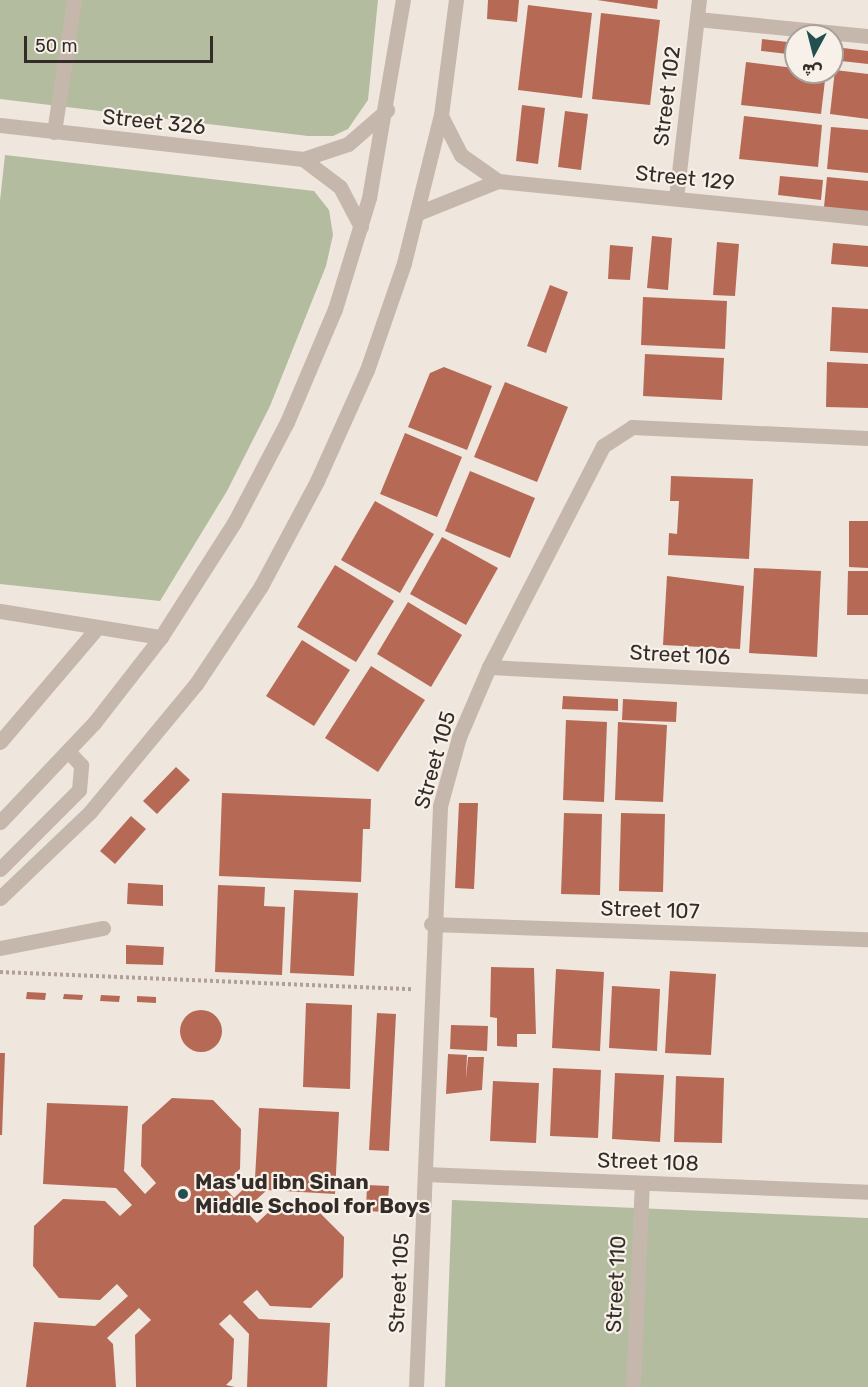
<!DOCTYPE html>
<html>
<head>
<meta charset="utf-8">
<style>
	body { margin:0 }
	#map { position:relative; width:868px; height:1387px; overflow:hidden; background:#efe6de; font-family:Rubik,"Noto Naskh Arabic",sans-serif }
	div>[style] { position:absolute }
	.green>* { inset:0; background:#b3bc9f }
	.building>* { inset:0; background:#b66a55 }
	.round { border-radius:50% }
	.path>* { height:4px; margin-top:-2px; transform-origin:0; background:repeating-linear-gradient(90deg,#b1a195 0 3px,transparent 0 6px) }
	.minor>* { height:15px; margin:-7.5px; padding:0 7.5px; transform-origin:7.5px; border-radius:7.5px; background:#c5b7ab }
	.dots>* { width:16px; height:16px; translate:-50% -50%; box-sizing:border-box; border:3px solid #f7f1e9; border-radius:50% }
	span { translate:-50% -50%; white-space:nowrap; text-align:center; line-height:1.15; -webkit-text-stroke:4.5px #f7f1e9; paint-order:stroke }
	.street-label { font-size:21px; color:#342c29 }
	.poi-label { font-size:21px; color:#342c29; font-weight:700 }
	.left { translate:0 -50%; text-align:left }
	.north { position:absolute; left:784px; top:24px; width:60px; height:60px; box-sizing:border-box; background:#f7f1e9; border:2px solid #a9a29c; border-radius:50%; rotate:187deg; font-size:16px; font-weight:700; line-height:24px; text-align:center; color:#342c29 }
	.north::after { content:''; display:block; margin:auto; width:21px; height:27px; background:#244f50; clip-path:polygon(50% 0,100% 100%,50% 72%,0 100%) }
	.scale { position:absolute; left:24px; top:36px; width:189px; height:27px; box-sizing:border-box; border:3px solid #342c29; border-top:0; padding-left:8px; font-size:18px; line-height:21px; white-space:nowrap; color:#342c29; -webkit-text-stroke:4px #f7f1e9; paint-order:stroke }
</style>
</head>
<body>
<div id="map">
	<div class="green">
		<div style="clip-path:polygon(0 0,378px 0,368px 100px,348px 129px,333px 136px,308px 136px,0 99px)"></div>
		<div style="clip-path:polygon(5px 155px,314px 191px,329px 210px,333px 235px,326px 266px,270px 406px,227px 491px,160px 601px,0 584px,0 201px)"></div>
		<div style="clip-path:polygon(452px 1200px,868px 1218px,868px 1387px,445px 1387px)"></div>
	</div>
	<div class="building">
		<div style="clip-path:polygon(488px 0,519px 0,517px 22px,487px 19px)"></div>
		<div style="clip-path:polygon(597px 0,658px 0,657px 9px)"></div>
		<div style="clip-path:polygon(528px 5px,592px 13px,582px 98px,518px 90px)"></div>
		<div style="clip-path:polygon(601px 13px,660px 20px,650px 105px,592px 99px)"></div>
		<div style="clip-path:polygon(762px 39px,796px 43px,796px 55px,761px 51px)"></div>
		<div style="clip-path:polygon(832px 47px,840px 48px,839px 60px,832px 59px)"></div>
		<div style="clip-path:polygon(843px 48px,868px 51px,868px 64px,841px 61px)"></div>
		<div style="clip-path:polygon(746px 62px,826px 72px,821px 114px,741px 105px)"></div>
		<div style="clip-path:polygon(835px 70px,868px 74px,868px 119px,830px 114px)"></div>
		<div style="clip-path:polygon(522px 105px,545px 108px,538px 164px,516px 161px)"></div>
		<div style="clip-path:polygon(565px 111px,588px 114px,581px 170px,558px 167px)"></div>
		<div style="clip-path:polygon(744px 116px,822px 125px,818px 167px,739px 159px)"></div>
		<div style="clip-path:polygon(831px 127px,868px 130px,868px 173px,827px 169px)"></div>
		<div style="clip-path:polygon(780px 176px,823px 180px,821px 200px,778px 195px)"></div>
		<div style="clip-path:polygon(827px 177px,868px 181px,868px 212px,824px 207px)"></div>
		<div style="clip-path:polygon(652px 236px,672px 238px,668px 290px,647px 288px)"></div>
		<div style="clip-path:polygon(717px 242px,739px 244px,735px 296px,713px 295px)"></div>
		<div style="clip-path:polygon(833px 243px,868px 246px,868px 267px,831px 264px)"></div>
		<div style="clip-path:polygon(610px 245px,633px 247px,630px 280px,608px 279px)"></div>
		<div style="clip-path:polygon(550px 285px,568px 292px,546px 353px,527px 346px)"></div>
		<div style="clip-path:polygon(643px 297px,727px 301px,725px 349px,641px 345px)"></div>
		<div style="clip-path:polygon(832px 307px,868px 309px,868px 353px,830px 351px)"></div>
		<div style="clip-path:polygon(645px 354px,724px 358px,722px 400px,643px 396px)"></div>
		<div style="clip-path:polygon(827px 362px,868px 364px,868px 408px,826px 407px)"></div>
		<div style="clip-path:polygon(444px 367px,492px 386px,467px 450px,408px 427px,430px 373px)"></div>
		<div style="clip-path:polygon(505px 382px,568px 407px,537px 482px,474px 457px)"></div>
		<div style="clip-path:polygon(405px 433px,462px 457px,437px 517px,380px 494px)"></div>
		<div style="clip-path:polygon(470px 471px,535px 498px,510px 558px,445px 531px)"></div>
		<div style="clip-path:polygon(671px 476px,753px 479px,749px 559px,668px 555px,669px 533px,677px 534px,679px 501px,670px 501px)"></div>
		<div style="clip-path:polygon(375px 501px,434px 534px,400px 593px,341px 560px)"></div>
		<div style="clip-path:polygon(849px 521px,868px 521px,868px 568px,849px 567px)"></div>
		<div style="clip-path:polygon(442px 537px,498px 568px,466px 625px,410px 594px)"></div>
		<div style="clip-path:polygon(335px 565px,394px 601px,356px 662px,297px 627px)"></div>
		<div style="clip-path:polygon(754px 568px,821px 571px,817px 657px,749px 653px)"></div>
		<div style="clip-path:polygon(848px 571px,868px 571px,868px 615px,847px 615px)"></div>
		<div style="clip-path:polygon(667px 576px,744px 586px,740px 649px,663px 645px)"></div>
		<div style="clip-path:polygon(408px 602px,462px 635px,431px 687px,377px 654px)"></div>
		<div style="clip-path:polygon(302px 640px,350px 670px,314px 726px,266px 696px)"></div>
		<div style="clip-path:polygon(371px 666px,425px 700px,378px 772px,325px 738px)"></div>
		<div style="clip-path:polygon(563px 696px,618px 699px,618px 711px,562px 709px)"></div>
		<div style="clip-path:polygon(623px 699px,677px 702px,676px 722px,622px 720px)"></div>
		<div style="clip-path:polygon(566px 720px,607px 722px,604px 802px,563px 800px)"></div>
		<div style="clip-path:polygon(618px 722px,667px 725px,663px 802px,615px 800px)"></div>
		<div style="clip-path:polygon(176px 767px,190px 780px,157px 814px,143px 801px)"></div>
		<div style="clip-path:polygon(222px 793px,371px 799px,370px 829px,363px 829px,361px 882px,219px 876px)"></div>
		<div style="clip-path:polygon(459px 803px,478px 803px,474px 889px,455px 888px)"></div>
		<div style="clip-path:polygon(564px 813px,602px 814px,600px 895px,561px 894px)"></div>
		<div style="clip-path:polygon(621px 813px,665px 814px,663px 892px,619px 891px)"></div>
		<div style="clip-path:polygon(131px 816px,146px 829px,115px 864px,100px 851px)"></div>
		<div style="clip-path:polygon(128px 883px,163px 885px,163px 906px,127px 904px)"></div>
		<div style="clip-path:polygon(218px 885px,265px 887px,264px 906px,285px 907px,282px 975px,215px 972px)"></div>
		<div style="clip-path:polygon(294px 890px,358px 893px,354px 976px,290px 973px)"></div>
		<div style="clip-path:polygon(126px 945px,164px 947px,163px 965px,126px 964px)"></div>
		<div style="clip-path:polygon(491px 967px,534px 968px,536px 1034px,517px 1034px,517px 1047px,497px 1046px,497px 1018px,490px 1017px)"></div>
		<div style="clip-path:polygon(556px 969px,604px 972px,600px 1051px,552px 1048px)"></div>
		<div style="clip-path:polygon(670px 971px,716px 974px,711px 1055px,665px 1053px)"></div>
		<div style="clip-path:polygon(612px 986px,660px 989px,657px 1051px,609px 1048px)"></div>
		<div style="clip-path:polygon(27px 992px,46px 993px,45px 1000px,26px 999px)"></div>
		<div style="clip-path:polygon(64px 994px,83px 995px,82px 1000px,63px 999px)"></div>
		<div style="clip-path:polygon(101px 995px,120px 996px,119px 1002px,100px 1001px)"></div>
		<div style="clip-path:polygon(137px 996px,156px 997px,156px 1003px,137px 1002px)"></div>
		<div style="clip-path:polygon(306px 1003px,352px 1005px,350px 1089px,303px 1087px)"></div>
		<div class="round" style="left:180px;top:1010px;width:42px;height:42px"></div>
		<div style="clip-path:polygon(377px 1013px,396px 1014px,389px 1151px,369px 1150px)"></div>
		<div style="clip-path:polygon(451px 1025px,488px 1026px,487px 1051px,450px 1049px)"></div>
		<div style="clip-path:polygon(0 1053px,5px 1053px,2px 1135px,0 1135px)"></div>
		<div style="clip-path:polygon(448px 1054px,467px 1055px,466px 1079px,468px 1057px,484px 1057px,482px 1090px,446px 1094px)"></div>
		<div style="clip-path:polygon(553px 1068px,601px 1070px,598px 1138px,550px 1136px)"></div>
		<div style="clip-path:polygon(615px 1073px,664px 1075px,660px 1142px,612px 1139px)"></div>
		<div style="clip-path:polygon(676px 1076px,724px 1078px,722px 1143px,674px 1142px)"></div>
		<div style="clip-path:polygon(493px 1081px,539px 1083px,536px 1143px,490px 1141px)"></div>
		<div style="clip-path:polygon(172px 1098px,213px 1100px,241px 1129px,240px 1169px,223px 1186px,234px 1198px,255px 1178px,259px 1108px,339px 1112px,335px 1194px,267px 1190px,245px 1210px,257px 1223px,274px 1207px,315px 1208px,344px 1237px,343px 1277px,311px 1308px,270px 1306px,257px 1290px,243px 1302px,259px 1319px,330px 1323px,327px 1387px,247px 1387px,249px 1334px,230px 1314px,219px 1324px,234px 1339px,232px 1379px,226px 1385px,235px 1387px,136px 1387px,135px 1335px,151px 1320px,139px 1308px,107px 1338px,113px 1344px,116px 1387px,26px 1387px,34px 1322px,95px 1326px,128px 1296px,117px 1284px,100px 1300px,59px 1298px,33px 1266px,34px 1226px,63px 1199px,105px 1201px,120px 1216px,132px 1205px,116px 1188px,43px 1184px,47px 1103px,128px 1106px,124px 1171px,145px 1194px,156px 1183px,141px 1166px,142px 1125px)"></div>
		<div style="clip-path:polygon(367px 1185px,389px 1186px,387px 1212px,366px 1211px)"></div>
	</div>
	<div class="path">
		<div style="left:0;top:972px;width:413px;rotate:2.4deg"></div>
	</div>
	<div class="minor">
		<div style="left:697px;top:19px;width:172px;rotate:5.7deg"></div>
		<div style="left:441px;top:116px;width:44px;rotate:62.9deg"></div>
		<div style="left:461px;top:155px;width:45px;rotate:35.1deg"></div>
		<div style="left:0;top:125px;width:305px;rotate:6.4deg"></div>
		<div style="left:303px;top:159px;width:47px;rotate:-18.4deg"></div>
		<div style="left:348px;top:144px;width:52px;rotate:-41.1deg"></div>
		<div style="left:54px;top:132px;width:134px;rotate:-81.4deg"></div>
		<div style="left:303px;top:159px;width:46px;rotate:37.1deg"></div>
		<div style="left:340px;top:187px;width:45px;rotate:62.3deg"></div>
		<div style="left:676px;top:198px;width:199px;rotate:-83.4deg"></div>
		<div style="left:418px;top:213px;width:86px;rotate:-21.8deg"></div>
		<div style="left:498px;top:181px;width:372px;rotate:5.7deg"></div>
		<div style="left:0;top:611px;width:163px;rotate:9.2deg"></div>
		<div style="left:489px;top:667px;width:379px;rotate:2.9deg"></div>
		<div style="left:0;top:742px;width:151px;rotate:-49.6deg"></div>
		<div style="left:0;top:822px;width:137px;rotate:-46.5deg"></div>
		<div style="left:94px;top:723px;width:109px;rotate:-52.1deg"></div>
		<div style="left:161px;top:637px;width:135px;rotate:-57.4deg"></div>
		<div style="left:234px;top:523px;width:114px;rotate:-62.3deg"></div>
		<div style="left:287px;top:422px;width:123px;rotate:-67deg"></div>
		<div style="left:335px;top:309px;width:116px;rotate:-73deg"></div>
		<div style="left:369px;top:198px;width:201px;rotate:-80.3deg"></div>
		<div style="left:0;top:869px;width:112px;rotate:-45deg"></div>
		<div style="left:79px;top:790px;width:25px;rotate:-85deg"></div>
		<div style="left:81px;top:765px;width:18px;rotate:-133deg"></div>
		<div style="left:0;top:898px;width:124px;rotate:-43.7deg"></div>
		<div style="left:90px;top:812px;width:166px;rotate:-50.4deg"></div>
		<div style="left:196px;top:684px;width:118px;rotate:-56.4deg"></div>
		<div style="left:261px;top:586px;width:119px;rotate:-61.9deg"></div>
		<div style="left:317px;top:481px;width:122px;rotate:-65.8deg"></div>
		<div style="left:367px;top:370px;width:113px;rotate:-70.9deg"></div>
		<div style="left:404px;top:263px;width:153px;rotate:-76deg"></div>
		<div style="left:441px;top:115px;width:116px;rotate:-82.6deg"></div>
		<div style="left:431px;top:924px;width:437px;rotate:2deg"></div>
		<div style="left:0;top:948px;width:105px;rotate:-11deg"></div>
		<div style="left:425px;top:1174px;width:443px;rotate:2.3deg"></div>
		<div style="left:416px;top:1387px;width:581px;rotate:-87.63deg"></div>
		<div style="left:440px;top:806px;width:72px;rotate:-74.6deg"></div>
		<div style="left:459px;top:737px;width:76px;rotate:-66.8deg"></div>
		<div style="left:489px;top:667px;width:249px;rotate:-62.7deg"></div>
		<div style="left:603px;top:446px;width:35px;rotate:-33deg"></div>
		<div style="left:632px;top:427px;width:236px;rotate:2.7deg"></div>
		<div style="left:633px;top:1387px;width:204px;rotate:-87.5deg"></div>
	</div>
	<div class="dots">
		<div style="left:183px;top:1194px;background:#244f50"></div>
	</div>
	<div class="street-label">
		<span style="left:667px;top:96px;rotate:-83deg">Street 102</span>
		<span style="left:154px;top:122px;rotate:6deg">Street 326</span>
		<span style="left:685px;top:178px;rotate:6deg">Street 129</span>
		<span style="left:680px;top:655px;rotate:3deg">Street 106</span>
		<span style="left:435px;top:760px;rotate:-74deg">Street 105</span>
		<span style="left:650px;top:910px;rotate:2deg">Street 107</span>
		<span style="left:648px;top:1162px;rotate:2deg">Street 108</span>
		<span style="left:399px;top:1283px;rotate:-87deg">Street 105</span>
		<span style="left:616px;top:1284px;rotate:-87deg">Street 110</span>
	</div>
	<div class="poi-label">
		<span class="left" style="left:195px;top:1194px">Mas'ud ibn Sinan<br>Middle School for Boys</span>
	</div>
	<div class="north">ش</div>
	<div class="scale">50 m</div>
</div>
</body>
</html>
